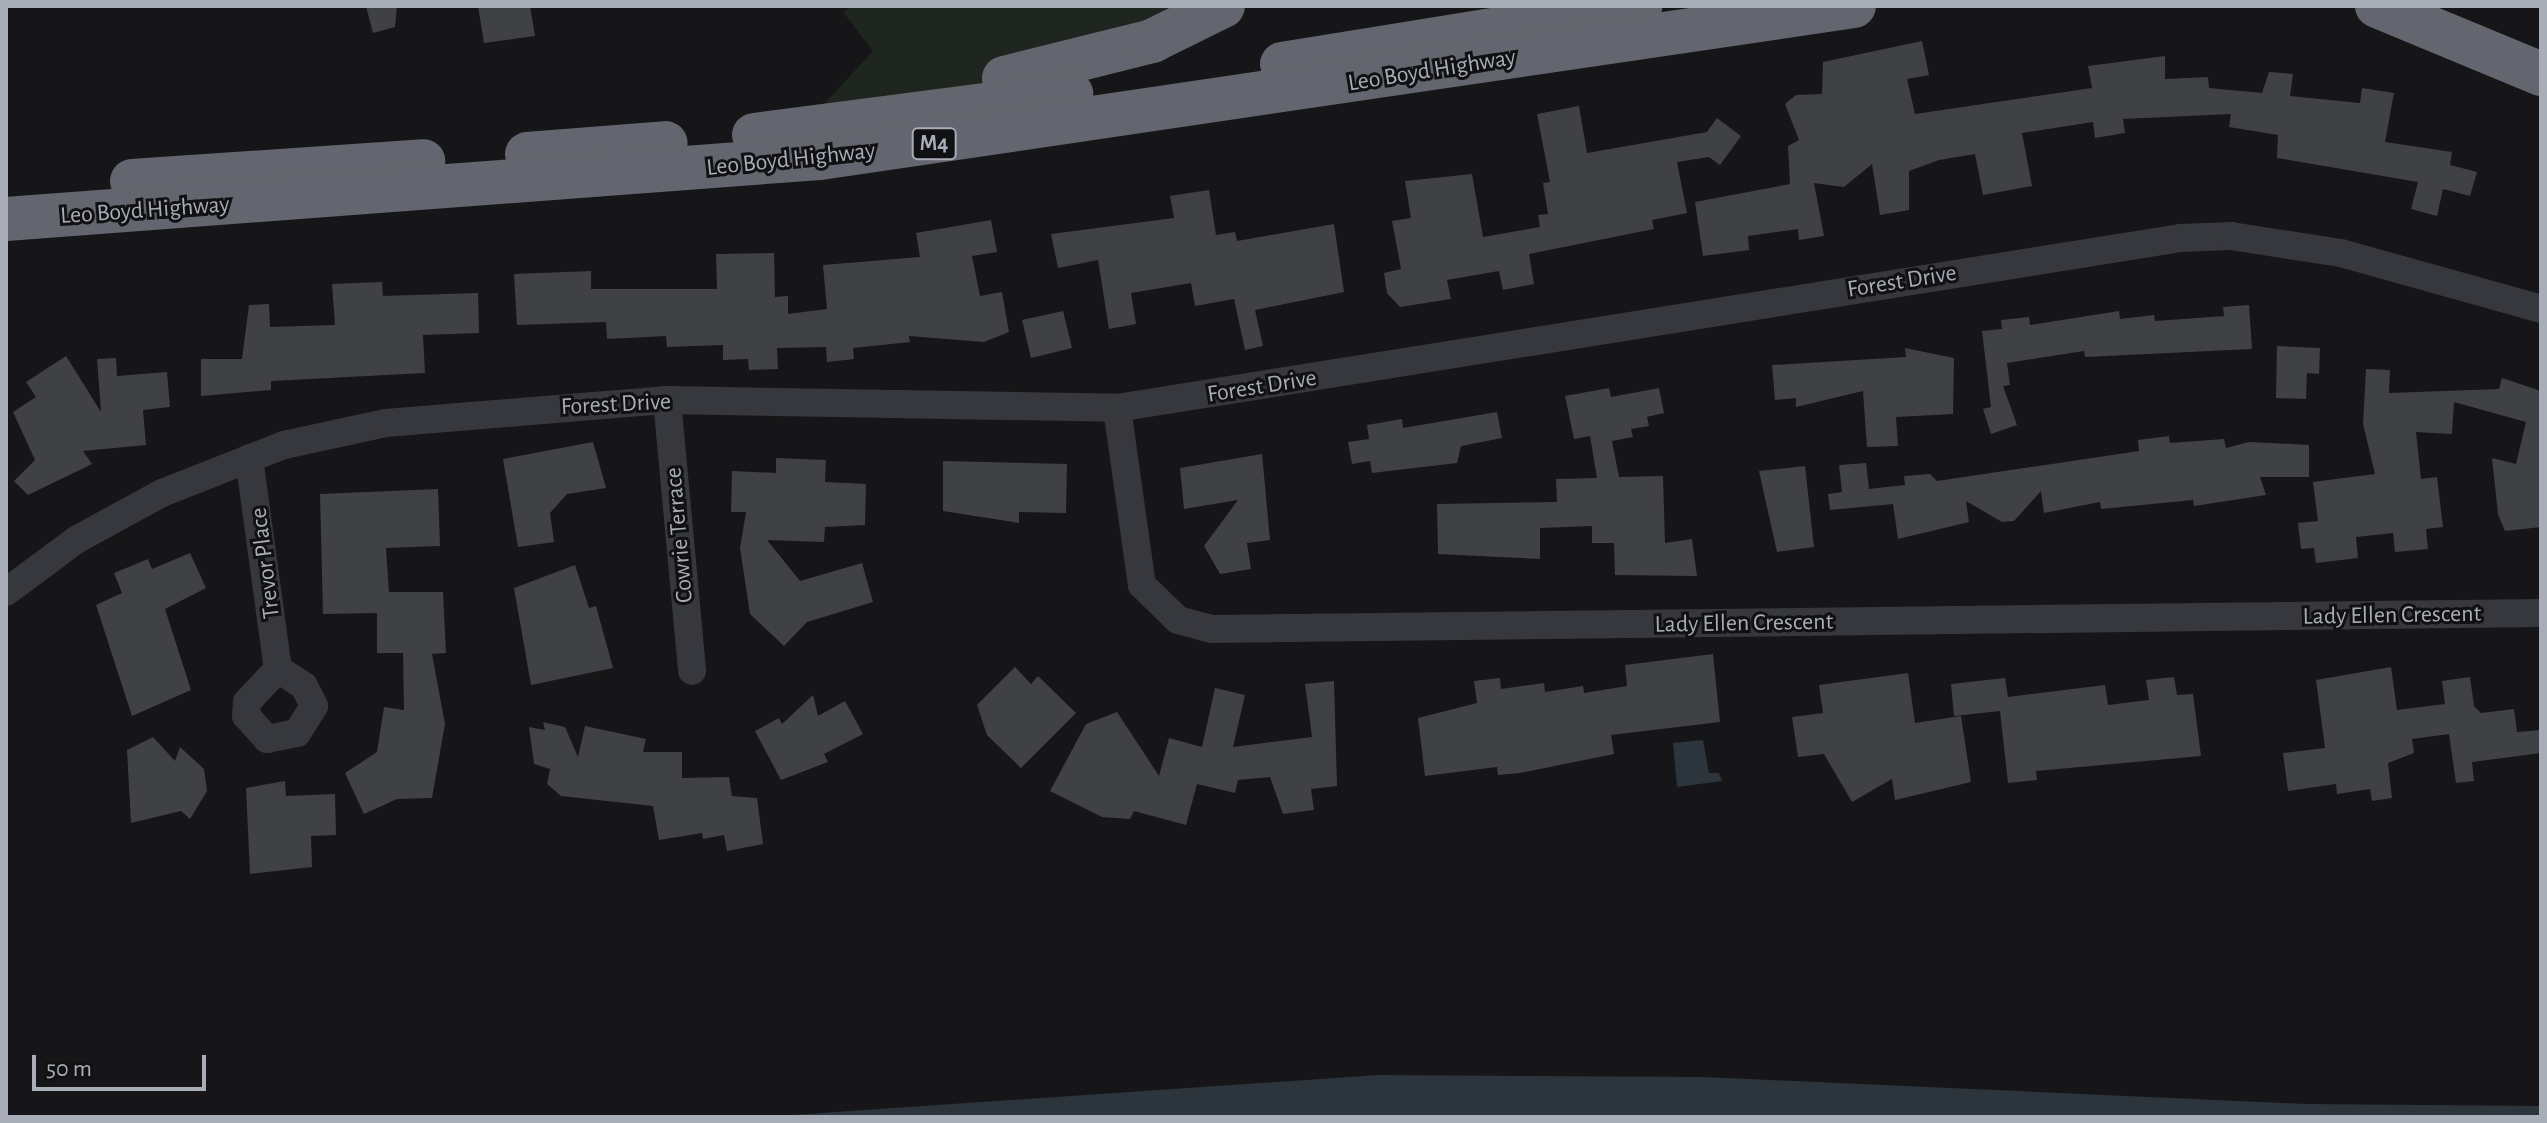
<!DOCTYPE html>
<html>
<head>
<meta charset="utf-8">
<style>
	body { margin:0 }
	#map { position:relative; width:2547px; height:1123px; overflow:hidden; background:#161618; font-family:"Alegreya Sans",sans-serif }
	div>[style] { position:absolute }
	.green>* { inset:0; background:#1e261f }
	.water>* { inset:0; background:#2c353c }
	.building>* { inset:0; background:#404145 }
	.street>* { height:28px; margin:-14px; padding:0 14px; transform-origin:14px; border-radius:14px; background:#37383d }
	.highway>* { height:44px; margin:-22px; padding:0 22px; transform-origin:22px; border-radius:22px; background:#63666e }
	span { translate:-50% -50%; white-space:nowrap; text-align:center; line-height:1.15; -webkit-text-stroke:6px #111113; paint-order:stroke }
	.shield-label span { padding:2px 6px; background:#111113; border:2px solid; border-radius:6px; -webkit-text-stroke-width:0 }
	.shield-label { font-size:22px; color:#a8adb8; font-weight:700 }
	.street-label { font-size:24px; color:#a8adb8 }
	.frame { position:absolute; inset:0; border:8px solid #a8adb8; pointer-events:none }
	.scale { position:absolute; left:32px; top:1055px; width:174px; height:36px; box-sizing:border-box; border:4px solid #a8adb8; border-top:0; padding-left:10px; font-size:24px; line-height:28px; white-space:nowrap; color:#a8adb8; -webkit-text-stroke:6px #111113; paint-order:stroke }
</style>
</head>
<body>
<div id="map">
	<div class="green">
		<div style="clip-path:polygon(852px 6px,1231px 6px,1082px 68px,816px 113px,873px 51px,843px 12px)"></div>
	</div>
	<div class="water">
		<div style="clip-path:polygon(1703px 740px,1709px 773px,1719px 773px,1722px 781px,1677px 787px,1673px 743px)"></div>
		<div style="clip-path:polygon(1378px 1075px,1704px 1077px,2306px 1104px,2541px 1106px,2541px 1117px,763px 1117px)"></div>
	</div>
	<div class="building">
		<div style="clip-path:polygon(366px 6px,397px 6px,395px 27px,373px 33px)"></div>
		<div style="clip-path:polygon(478px 6px,530px 6px,535px 36px,484px 43px)"></div>
		<div style="clip-path:polygon(1922px 41px,1929px 75px,1907px 79px,1915px 114px,2092px 88px,2088px 66px,2165px 56px,2165px 79px,2208px 77px,2209px 88px,2262px 93px,2269px 72px,2293px 74px,2290px 96px,2360px 103px,2362px 88px,2394px 93px,2385px 142px,2452px 152px,2450px 165px,2477px 172px,2470px 196px,2443px 189px,2437px 216px,2411px 209px,2418px 182px,2277px 158px,2278px 135px,2229px 127px,2231px 114px,2123px 119px,2125px 133px,2095px 138px,2093px 122px,2022px 133px,2032px 186px,1983px 195px,1975px 154px,1939px 160px,1909px 171px,1909px 210px,1880px 215px,1872px 164px,1844px 187px,1814px 183px,1824px 236px,1799px 240px,1798px 229px,1748px 236px,1749px 250px,1703px 256px,1695px 202px,1790px 184px,1788px 146px,1799px 140px,1785px 104px,1796px 95px,1822px 94px,1823px 62px)"></div>
		<div style="clip-path:polygon(1579px 106px,1587px 153px,1707px 132px,1717px 118px,1741px 136px,1720px 165px,1709px 157px,1677px 162px,1687px 213px,1652px 220px,1654px 229px,1529px 254px,1534px 284px,1503px 290px,1499px 271px,1447px 280px,1451px 299px,1400px 307px,1387px 293px,1384px 273px,1401px 269px,1392px 221px,1411px 218px,1405px 181px,1472px 174px,1483px 237px,1540px 227px,1538px 215px,1548px 214px,1543px 183px,1550px 182px,1537px 114px)"></div>
		<div style="clip-path:polygon(1209px 190px,1216px 235px,1235px 232px,1237px 241px,1334px 224px,1344px 292px,1255px 310px,1263px 346px,1245px 350px,1234px 299px,1195px 306px,1191px 283px,1131px 293px,1136px 324px,1109px 329px,1098px 260px,1058px 268px,1051px 234px,1174px 218px,1170px 196px)"></div>
		<div style="clip-path:polygon(991px 220px,997px 252px,972px 256px,980px 296px,1002px 292px,1009px 332px,984px 342px,909px 336px,910px 342px,853px 348px,854px 359px,827px 362px,826px 347px,777px 348px,778px 369px,749px 370px,748px 359px,723px 360px,723px 345px,667px 347px,666px 336px,607px 339px,606px 322px,517px 325px,514px 274px,591px 271px,591px 289px,717px 289px,716px 254px,774px 253px,775px 297px,788px 296px,788px 314px,827px 309px,823px 265px,920px 257px,916px 233px)"></div>
		<div style="clip-path:polygon(382px 282px,383px 296px,478px 293px,479px 333px,423px 335px,425px 373px,271px 381px,271px 390px,201px 396px,201px 359px,242px 359px,249px 305px,269px 304px,270px 327px,335px 325px,332px 284px)"></div>
		<div style="clip-path:polygon(2249px 305px,2252px 349px,2085px 357px,2084px 351px,2007px 363px,2010px 385px,2003px 386px,2017px 425px,1991px 434px,1983px 409px,1991px 407px,1982px 331px,2002px 329px,2001px 320px,2029px 317px,2030px 325px,2119px 311px,2120px 319px,2154px 315px,2155px 321px,2224px 316px,2223px 307px)"></div>
		<div style="clip-path:polygon(1063px 311px,1072px 348px,1031px 358px,1022px 320px)"></div>
		<div style="clip-path:polygon(2277px 346px,2320px 348px,2319px 374px,2307px 373px,2306px 399px,2276px 398px)"></div>
		<div style="clip-path:polygon(1905px 348px,1954px 358px,1953px 414px,1896px 417px,1898px 446px,1867px 447px,1863px 391px,1796px 407px,1796px 398px,1775px 400px,1772px 365px,1906px 357px)"></div>
		<div style="clip-path:polygon(66px 356px,101px 412px,97px 359px,116px 358px,117px 376px,167px 372px,170px 407px,143px 410px,146px 445px,83px 451px,92px 464px,28px 495px,14px 481px,35px 460px,13px 412px,36px 397px,26px 382px)"></div>
		<div style="clip-path:polygon(2366px 369px,2390px 370px,2389px 393px,2499px 389px,2502px 378px,2541px 391px,2541px 527px,2505px 531px,2498px 514px,2492px 458px,2516px 464px,2526px 422px,2454px 402px,2452px 434px,2416px 432px,2421px 479px,2437px 477px,2443px 527px,2426px 529px,2428px 549px,2395px 552px,2393px 533px,2356px 537px,2358px 558px,2316px 563px,2314px 548px,2301px 549px,2298px 523px,2318px 521px,2313px 482px,2375px 474px,2363px 424px)"></div>
		<div style="clip-path:polygon(1609px 388px,1611px 397px,1659px 388px,1664px 413px,1647px 417px,1649px 426px,1631px 429px,1633px 437px,1612px 441px,1619px 477px,1663px 476px,1665px 543px,1692px 539px,1697px 576px,1615px 575px,1614px 543px,1592px 543px,1592px 526px,1540px 528px,1540px 559px,1438px 554px,1437px 504px,1557px 502px,1556px 479px,1597px 478px,1590px 436px,1574px 439px,1565px 396px)"></div>
		<div style="clip-path:polygon(1497px 412px,1502px 438px,1461px 446px,1457px 463px,1372px 473px,1370px 461px,1352px 464px,1348px 442px,1369px 439px,1367px 425px,1402px 419px,1403px 428px)"></div>
		<div style="clip-path:polygon(2169px 436px,2170px 443px,2224px 439px,2226px 448px,2249px 442px,2309px 445px,2309px 477px,2260px 477px,2266px 495px,2194px 506px,2193px 500px,2101px 509px,2100px 502px,2044px 513px,2041px 491px,2014px 521px,2002px 522px,1966px 501px,1969px 522px,1898px 539px,1893px 504px,1830px 510px,1828px 494px,1842px 492px,1839px 465px,1866px 463px,1869px 489px,1905px 485px,1904px 476px,1930px 474px,1937px 481px,2139px 451px,2138px 440px)"></div>
		<div style="clip-path:polygon(593px 442px,606px 488px,567px 494px,550px 513px,554px 542px,518px 547px,503px 459px)"></div>
		<div style="clip-path:polygon(1262px 454px,1270px 540px,1247px 543px,1251px 569px,1220px 574px,1204px 546px,1238px 500px,1184px 509px,1180px 468px)"></div>
		<div style="clip-path:polygon(776px 458px,826px 460px,825px 482px,866px 484px,865px 525px,825px 527px,824px 542px,767px 540px,800px 581px,862px 563px,873px 602px,807px 622px,784px 646px,750px 614px,740px 548px,746px 512px,731px 512px,732px 471px,776px 473px)"></div>
		<div style="clip-path:polygon(943px 461px,1067px 464px,1066px 513px,1019px 512px,1019px 523px,943px 511px)"></div>
		<div style="clip-path:polygon(1805px 466px,1814px 547px,1777px 552px,1759px 471px)"></div>
		<div style="clip-path:polygon(438px 489px,440px 546px,386px 548px,389px 592px,443px 592px,446px 653px,432px 654px,445px 724px,432px 798px,397px 799px,364px 814px,345px 773px,377px 752px,384px 707px,404px 710px,403px 653px,377px 653px,377px 613px,323px 614px,320px 494px)"></div>
		<div style="clip-path:polygon(190px 553px,206px 588px,165px 609px,191px 690px,132px 716px,96px 605px,122px 593px,114px 573px,148px 559px,152px 569px)"></div>
		<div style="clip-path:polygon(575px 565px,589px 608px,596px 606px,613px 668px,531px 685px,514px 588px)"></div>
		<div style="clip-path:polygon(1713px 654px,1720px 722px,1611px 735px,1614px 754px,1520px 773px,1498px 775px,1497px 767px,1425px 776px,1418px 718px,1477px 703px,1474px 681px,1500px 678px,1501px 689px,1544px 683px,1545px 692px,1583px 686px,1584px 693px,1627px 686px,1625px 665px)"></div>
		<div style="clip-path:polygon(1015px 667px,1031px 684px,1038px 676px,1076px 713px,1021px 768px,987px 735px,977px 705px)"></div>
		<div style="clip-path:polygon(2391px 667px,2397px 710px,2445px 704px,2442px 681px,2470px 677px,2474px 706px,2481px 713px,2514px 709px,2517px 732px,2541px 730px,2541px 753px,2472px 762px,2474px 781px,2456px 783px,2449px 734px,2412px 739px,2414px 753px,2388px 763px,2392px 798px,2372px 801px,2370px 789px,2337px 794px,2336px 784px,2288px 791px,2283px 753px,2325px 748px,2316px 680px)"></div>
		<div style="clip-path:polygon(1908px 673px,1915px 723px,1961px 716px,1971px 782px,1895px 800px,1892px 779px,1852px 802px,1824px 754px,1798px 757px,1792px 717px,1823px 713px,1819px 685px)"></div>
		<div style="clip-path:polygon(2174px 677px,2177px 695px,2193px 694px,2201px 756px,2036px 771px,2037px 780px,2008px 783px,2000px 711px,1954px 716px,1951px 684px,2005px 678px,2008px 697px,2105px 685px,2108px 705px,2149px 700px,2146px 680px)"></div>
		<div style="clip-path:polygon(1334px 681px,1337px 786px,1311px 789px,1314px 810px,1283px 814px,1270px 777px,1238px 780px,1235px 793px,1197px 784px,1186px 825px,1134px 811px,1130px 819px,1102px 817px,1050px 791px,1086px 724px,1117px 712px,1159px 776px,1169px 738px,1202px 747px,1215px 688px,1245px 695px,1233px 747px,1312px 737px,1305px 684px)"></div>
		<div style="clip-path:polygon(813px 695px,818px 716px,845px 701px,863px 734px,824px 754px,828px 762px,781px 780px,755px 731px,779px 718px,782px 724px)"></div>
		<div style="clip-path:polygon(543px 722px,565px 727px,578px 757px,585px 726px,646px 739px,643px 752px,682px 752px,682px 778px,729px 777px,732px 796px,757px 798px,763px 844px,727px 851px,724px 835px,703px 839px,702px 833px,659px 840px,653px 806px,561px 796px,547px 784px,550px 769px,534px 764px,529px 727px,545px 730px)"></div>
		<div style="clip-path:polygon(153px 737px,175px 761px,180px 747px,204px 769px,207px 791px,190px 819px,181px 811px,131px 823px,127px 750px)"></div>
		<div style="clip-path:polygon(285px 781px,286px 796px,335px 794px,336px 835px,311px 836px,312px 867px,250px 874px,246px 788px)"></div>
	</div>
	<div class="street">
		<div style="left:667px;top:400px;width:272px;rotate:84.7deg"></div>
		<div style="left:1117px;top:408px;width:179px;rotate:82deg"></div>
		<div style="left:1142px;top:585px;width:50px;rotate:44.2deg"></div>
		<div style="left:1178px;top:620px;width:35px;rotate:15deg"></div>
		<div style="left:1212px;top:629px;width:1329px;rotate:-0.69deg"></div>
		<div style="left:249px;top:458px;width:213px;rotate:82.2deg"></div>
		<div style="left:278px;top:669px;width:31px;rotate:33deg"></div>
		<div style="left:304px;top:686px;width:22px;rotate:63deg"></div>
		<div style="left:314px;top:706px;width:32px;rotate:122deg"></div>
		<div style="left:297px;top:733px;width:31px;rotate:169deg"></div>
		<div style="left:267px;top:739px;width:31px;rotate:-132deg"></div>
		<div style="left:246px;top:716px;width:14px;rotate:-86deg"></div>
		<div style="left:247px;top:702px;width:45px;rotate:-46.8deg"></div>
		<div style="left:6px;top:592px;width:87px;rotate:-36.6deg"></div>
		<div style="left:76px;top:540px;width:98px;rotate:-28.7deg"></div>
		<div style="left:162px;top:493px;width:131px;rotate:-21.5deg"></div>
		<div style="left:284px;top:445px;width:104px;rotate:-12.2deg"></div>
		<div style="left:386px;top:423px;width:282px;rotate:-4.7deg"></div>
		<div style="left:667px;top:400px;width:450px;rotate:1deg"></div>
		<div style="left:1117px;top:408px;width:1077px;rotate:-9.08deg"></div>
		<div style="left:2181px;top:238px;width:50px;rotate:-2.3deg"></div>
		<div style="left:2231px;top:236px;width:111px;rotate:8.8deg"></div>
		<div style="left:2341px;top:253px;width:208px;rotate:15.6deg"></div>
	</div>
	<div class="highway">
		<div style="left:2377px;top:6px;width:178px;rotate:22.5deg"></div>
		<div style="left:1282px;top:64px;width:363px;rotate:-9.2deg"></div>
		<div style="left:1004px;top:78px;width:153px;rotate:-14deg"></div>
		<div style="left:1152px;top:41px;width:79px;rotate:-26.2deg"></div>
		<div style="left:754px;top:135px;width:320px;rotate:-7.4deg"></div>
		<div style="left:527px;top:154px;width:139px;rotate:-4.5deg"></div>
		<div style="left:132px;top:181px;width:292px;rotate:-3.9deg"></div>
		<div style="left:6px;top:219px;width:816px;rotate:-4.29deg"></div>
		<div style="left:820px;top:158px;width:1045px;rotate:-8.36deg"></div>
	</div>
	<div class="shield-label">
		<span style="left:934px;top:144px">M4</span>
	</div>
	<div class="street-label">
		<span style="left:1432px;top:71px;rotate:-9deg">Leo Boyd Highway</span>
		<span style="left:791px;top:160px;rotate:-6deg">Leo Boyd Highway</span>
		<span style="left:145px;top:211px;rotate:-4deg">Leo Boyd Highway</span>
		<span style="left:1902px;top:282px;rotate:-9deg">Forest Drive</span>
		<span style="left:1262px;top:387px;rotate:-9deg">Forest Drive</span>
		<span style="left:616px;top:405px;rotate:-3deg">Forest Drive</span>
		<span style="left:680px;top:535px;rotate:-95deg">Cowrie Terrace</span>
		<span style="left:266px;top:563px;rotate:-97deg">Trevor Place</span>
		<span style="left:2392px;top:616px;rotate:-1deg">Lady Ellen Crescent</span>
		<span style="left:1744px;top:624px;rotate:-1deg">Lady Ellen Crescent</span>
	</div>
	<div class="frame"></div>
	<div class="scale">50 m</div>
</div>
</body>
</html>
